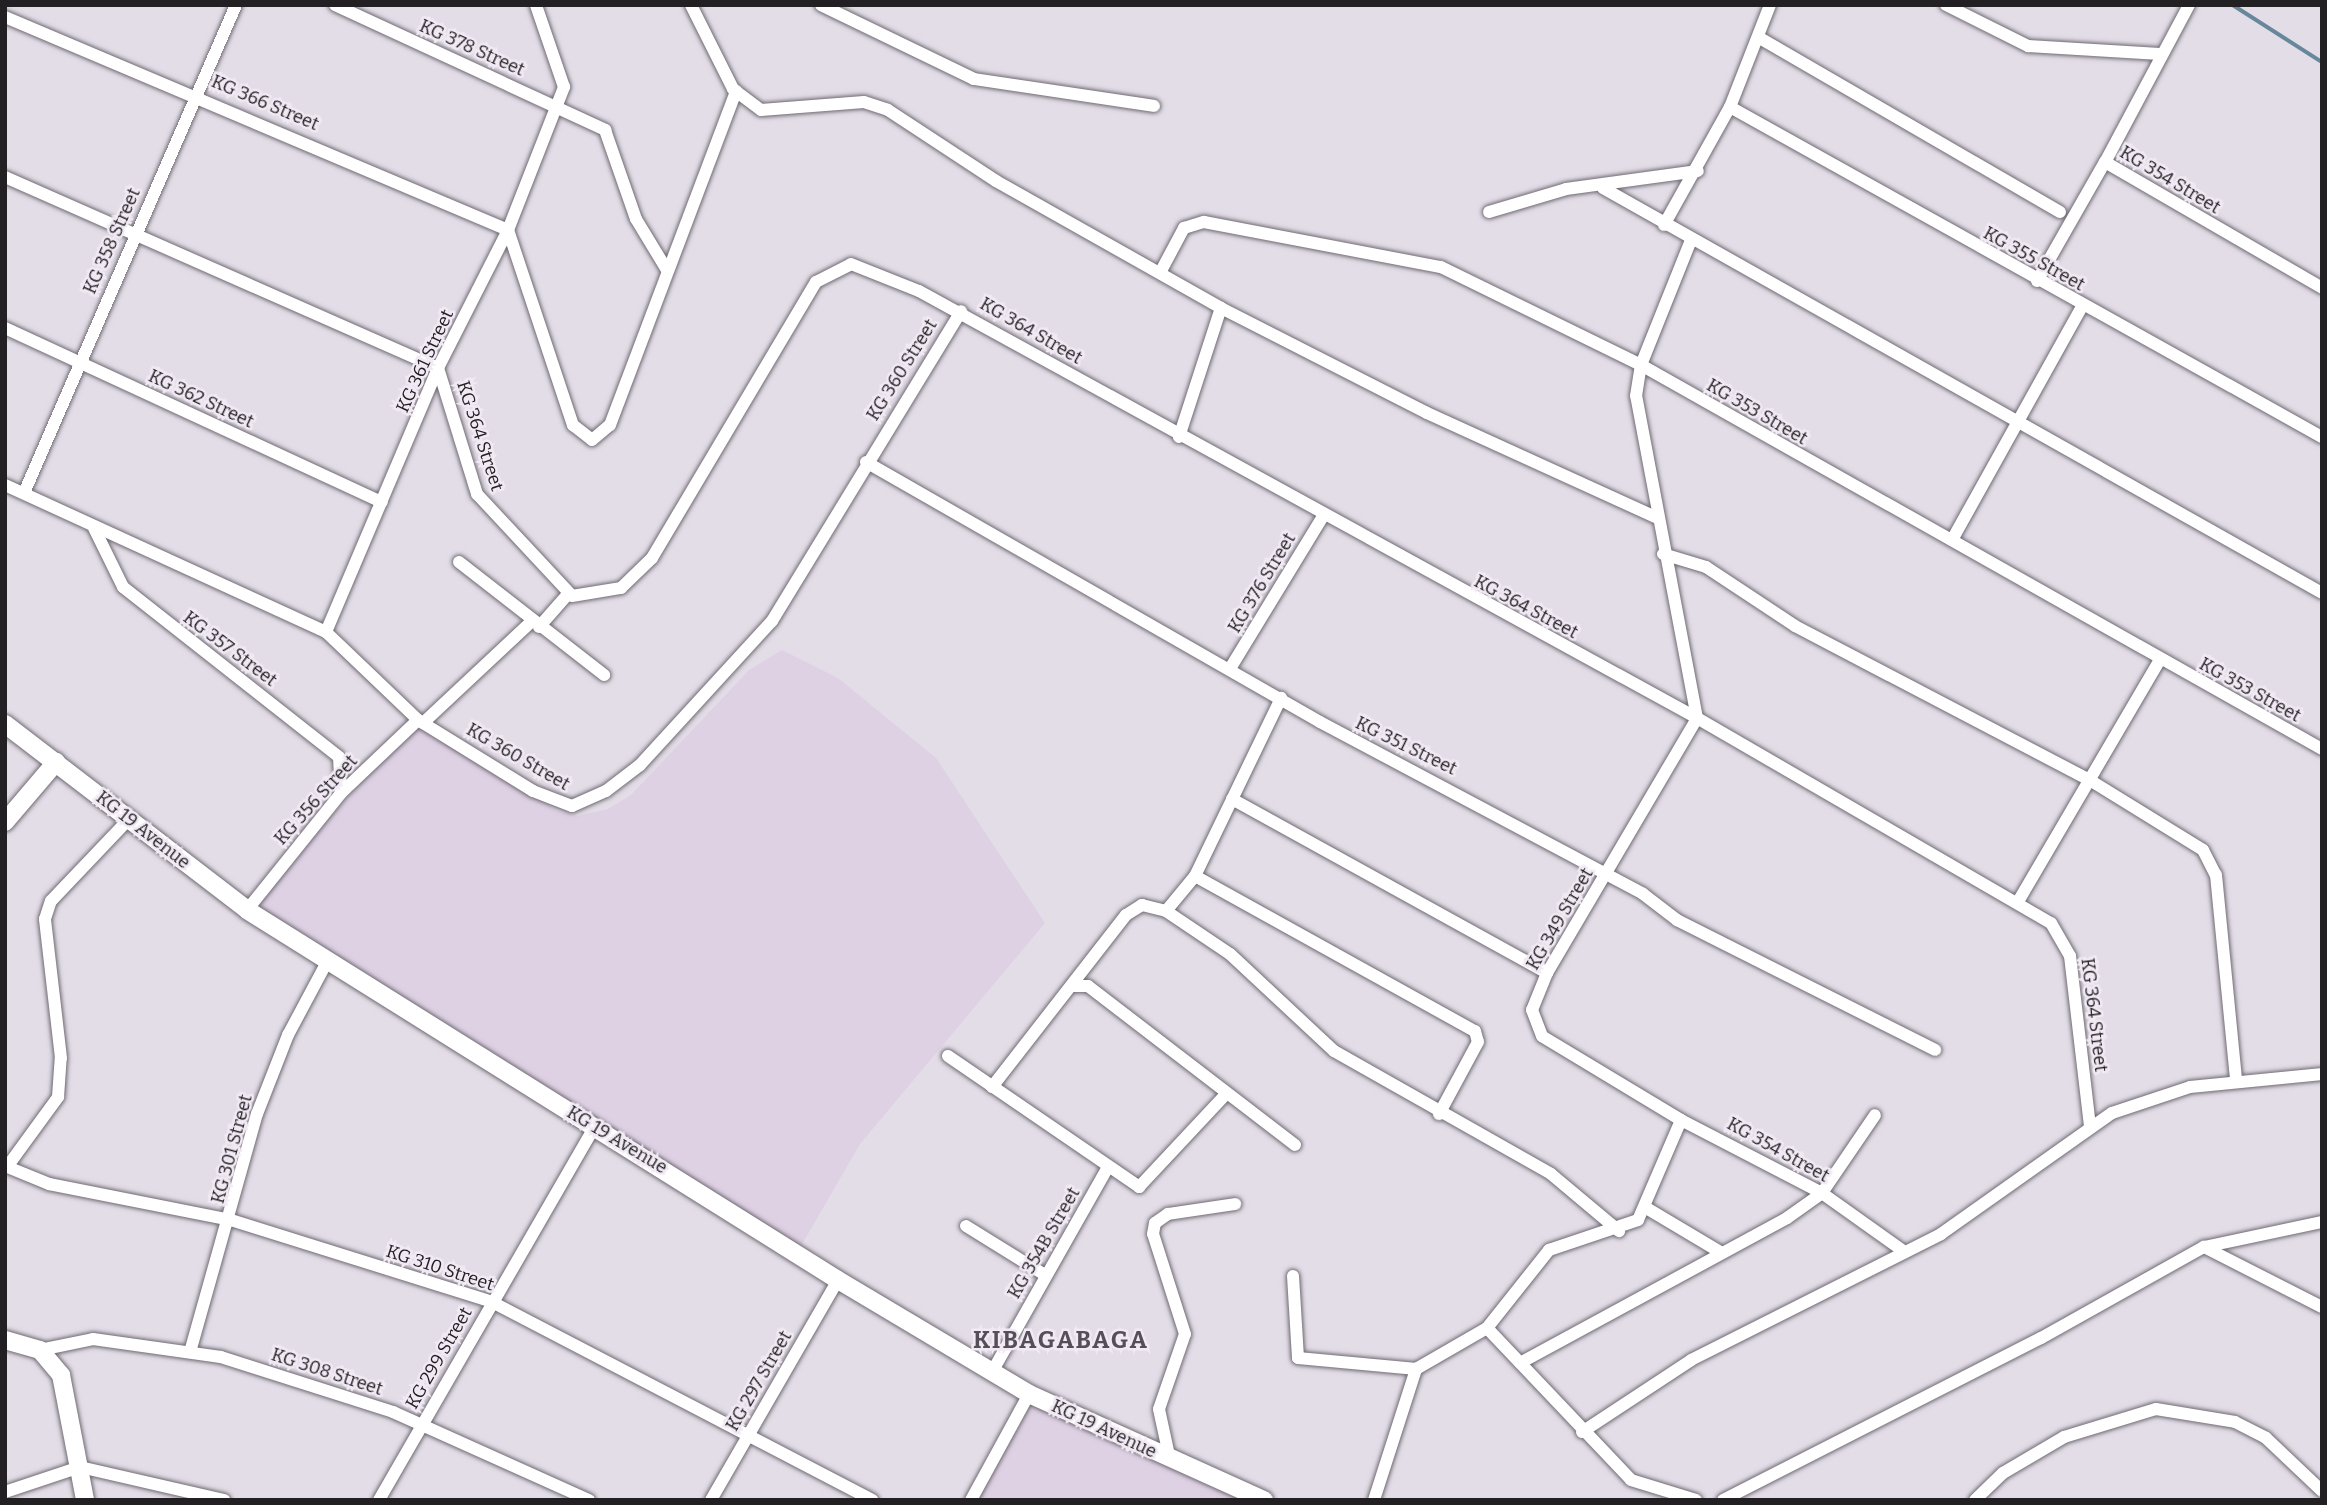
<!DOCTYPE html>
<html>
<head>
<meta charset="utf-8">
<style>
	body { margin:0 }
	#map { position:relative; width:2327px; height:1505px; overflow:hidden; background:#e3dde7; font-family:Bitter,serif }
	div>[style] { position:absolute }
	.education>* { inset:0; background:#ded1e4 }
	.stream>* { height:3.5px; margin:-1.75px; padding:0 1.75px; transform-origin:1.75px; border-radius:1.75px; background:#67889b }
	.roads { filter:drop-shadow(0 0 2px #6f6a73) drop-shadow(0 0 2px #6f6a73) }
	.street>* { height:12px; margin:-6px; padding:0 6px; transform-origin:6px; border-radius:6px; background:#fff }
	.secondary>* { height:18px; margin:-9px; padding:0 9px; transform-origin:9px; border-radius:9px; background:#fff }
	span { translate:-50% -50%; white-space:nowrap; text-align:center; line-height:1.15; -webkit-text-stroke:5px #f1eaf4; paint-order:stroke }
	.street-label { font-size:18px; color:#232024 }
	.district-label { font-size:24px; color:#555058; font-weight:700; letter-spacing:2px }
	.frame { position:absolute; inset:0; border:7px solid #232024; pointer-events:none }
</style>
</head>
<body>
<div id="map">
	<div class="education">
		<div style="clip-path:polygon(782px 650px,838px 678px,936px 758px,1045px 923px,860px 1144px,797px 1253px,247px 910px,418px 720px,557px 811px,577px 816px,608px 809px,631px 795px,749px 670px)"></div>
		<div style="clip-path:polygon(1029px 1394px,1267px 1500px,971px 1500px)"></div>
	</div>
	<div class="stream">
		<div style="left:2233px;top:5px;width:106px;rotate:32.6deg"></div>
	</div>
	<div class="roads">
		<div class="street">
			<div style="left:335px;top:5px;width:298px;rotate:24.8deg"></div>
			<div style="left:605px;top:130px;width:94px;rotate:70.8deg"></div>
			<div style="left:636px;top:219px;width:60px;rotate:58.7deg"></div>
			<div style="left:691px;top:5px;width:94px;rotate:63.4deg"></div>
			<div style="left:733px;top:89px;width:35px;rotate:37deg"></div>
			<div style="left:761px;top:110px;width:103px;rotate:-4.4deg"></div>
			<div style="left:864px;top:102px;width:25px;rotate:18deg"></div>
			<div style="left:888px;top:110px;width:129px;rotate:33.3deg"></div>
			<div style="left:996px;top:181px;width:258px;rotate:29.4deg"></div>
			<div style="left:1221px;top:308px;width:231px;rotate:27deg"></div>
			<div style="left:1427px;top:413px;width:251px;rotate:24.5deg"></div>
			<div style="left:821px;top:5px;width:170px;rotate:25.8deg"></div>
			<div style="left:974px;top:79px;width:182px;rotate:8.5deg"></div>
			<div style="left:1946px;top:5px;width:92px;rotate:26.6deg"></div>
			<div style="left:2028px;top:46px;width:132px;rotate:3.5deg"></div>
			<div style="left:2189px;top:5px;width:178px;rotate:118.1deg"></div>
			<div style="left:2105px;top:162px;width:251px;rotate:30.1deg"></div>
			<div style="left:5px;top:17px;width:546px;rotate:22.95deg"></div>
			<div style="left:508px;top:230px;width:206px;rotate:71.6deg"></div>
			<div style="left:573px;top:425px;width:24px;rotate:38deg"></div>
			<div style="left:592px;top:440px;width:23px;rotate:-40deg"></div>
			<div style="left:610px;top:425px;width:357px;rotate:-69.3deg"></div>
			<div style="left:1758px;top:37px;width:349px;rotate:30.1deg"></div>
			<div style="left:1730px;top:107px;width:678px;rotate:29.14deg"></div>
			<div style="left:5px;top:177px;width:473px;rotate:23.8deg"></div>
			<div style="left:438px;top:368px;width:132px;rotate:72.8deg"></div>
			<div style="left:477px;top:494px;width:139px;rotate:47deg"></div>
			<div style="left:572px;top:596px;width:50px;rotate:-9.3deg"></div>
			<div style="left:621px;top:588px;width:43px;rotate:-44.1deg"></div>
			<div style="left:652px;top:558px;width:321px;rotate:-59.3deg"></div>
			<div style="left:816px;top:282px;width:39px;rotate:-27deg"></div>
			<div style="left:851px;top:264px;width:73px;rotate:21.7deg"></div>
			<div style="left:919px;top:291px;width:887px;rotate:28.76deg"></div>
			<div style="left:1697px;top:718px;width:409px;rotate:30.1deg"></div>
			<div style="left:2051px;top:923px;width:38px;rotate:60deg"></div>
			<div style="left:2070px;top:956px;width:172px;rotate:83.3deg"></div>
			<div style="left:1603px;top:188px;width:825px;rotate:29.39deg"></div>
			<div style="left:1489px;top:212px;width:80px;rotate:-16.6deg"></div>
			<div style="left:1566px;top:189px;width:133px;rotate:-7.8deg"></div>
			<div style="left:1664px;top:225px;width:135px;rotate:-60.8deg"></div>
			<div style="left:1730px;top:107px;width:110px;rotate:-68.6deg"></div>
			<div style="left:1161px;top:271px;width:49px;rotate:-61.9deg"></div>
			<div style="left:1184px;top:228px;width:21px;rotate:-17deg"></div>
			<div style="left:1204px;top:222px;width:241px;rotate:10.8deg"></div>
			<div style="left:1441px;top:267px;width:223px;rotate:26.1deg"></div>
			<div style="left:1641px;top:365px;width:782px;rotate:29.42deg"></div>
			<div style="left:2037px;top:281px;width:137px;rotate:-60.3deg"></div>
			<div style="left:5px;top:328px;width:415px;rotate:24.8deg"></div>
			<div style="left:1179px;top:437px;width:136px;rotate:-72deg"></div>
			<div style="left:866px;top:462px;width:523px;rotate:29.8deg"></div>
			<div style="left:1320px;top:722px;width:366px;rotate:28deg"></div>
			<div style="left:1643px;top:894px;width:43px;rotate:37.4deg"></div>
			<div style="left:1677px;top:920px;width:289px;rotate:26.7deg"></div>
			<div style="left:5px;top:485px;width:353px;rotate:24.6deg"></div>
			<div style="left:326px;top:632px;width:127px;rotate:43.7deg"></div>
			<div style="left:418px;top:720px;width:135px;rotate:31.7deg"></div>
			<div style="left:533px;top:791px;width:42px;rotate:21deg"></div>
			<div style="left:572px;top:806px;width:37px;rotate:-24deg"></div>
			<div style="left:606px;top:791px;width:43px;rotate:-37.4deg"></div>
			<div style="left:640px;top:765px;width:195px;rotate:-47.5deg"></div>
			<div style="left:772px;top:621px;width:363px;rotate:-58.6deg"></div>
			<div style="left:24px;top:493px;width:532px;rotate:-66.52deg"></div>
			<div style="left:94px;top:528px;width:66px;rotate:63.8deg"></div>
			<div style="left:123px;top:587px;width:275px;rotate:38.2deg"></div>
			<div style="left:339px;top:757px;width:36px;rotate:87deg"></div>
			<div style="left:1952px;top:540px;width:268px;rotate:-60.9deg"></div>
			<div style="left:1663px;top:554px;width:45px;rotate:16.8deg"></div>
			<div style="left:1706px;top:567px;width:107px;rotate:33.5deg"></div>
			<div style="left:1795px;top:626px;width:331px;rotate:27.6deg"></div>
			<div style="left:2088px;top:779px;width:135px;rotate:31.7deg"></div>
			<div style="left:2203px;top:850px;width:28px;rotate:63deg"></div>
			<div style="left:2216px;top:875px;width:206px;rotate:84.4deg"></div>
			<div style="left:459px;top:562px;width:184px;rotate:37.9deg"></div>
			<div style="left:539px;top:627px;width:44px;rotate:-48.7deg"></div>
			<div style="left:326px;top:632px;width:287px;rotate:-67deg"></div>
			<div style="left:438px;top:368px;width:155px;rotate:-63.1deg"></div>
			<div style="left:508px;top:230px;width:154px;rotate:-68.6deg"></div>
			<div style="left:564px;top:87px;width:87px;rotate:-108.9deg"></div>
			<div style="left:1231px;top:667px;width:177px;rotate:-58.6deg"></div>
			<div style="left:423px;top:723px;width:149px;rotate:-43.1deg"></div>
			<div style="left:1232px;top:799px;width:360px;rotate:28.9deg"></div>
			<div style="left:1195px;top:876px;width:320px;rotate:29deg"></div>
			<div style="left:1475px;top:1031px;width:11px;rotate:75deg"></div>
			<div style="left:1478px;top:1042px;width:82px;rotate:118.4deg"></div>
			<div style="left:2019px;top:900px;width:277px;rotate:-59.6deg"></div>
			<div style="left:247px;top:910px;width:150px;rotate:-51.2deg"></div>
			<div style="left:341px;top:793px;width:106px;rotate:-43.5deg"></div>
			<div style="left:1166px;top:911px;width:45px;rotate:-50.4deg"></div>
			<div style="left:1195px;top:876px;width:198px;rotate:-64.2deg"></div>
			<div style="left:1073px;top:986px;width:15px"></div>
			<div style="left:1088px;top:986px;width:261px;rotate:37.5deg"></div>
			<div style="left:948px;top:1056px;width:232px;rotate:34.4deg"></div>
			<div style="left:1139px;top:1187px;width:126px;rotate:-46.9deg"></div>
			<div style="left:992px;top:1087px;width:218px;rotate:-52.1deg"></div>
			<div style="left:1126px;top:915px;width:19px;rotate:-32deg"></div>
			<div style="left:1142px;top:905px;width:25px;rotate:14deg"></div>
			<div style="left:1166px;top:911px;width:77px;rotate:33.9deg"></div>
			<div style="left:1230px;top:954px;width:142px;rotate:43deg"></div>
			<div style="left:1334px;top:1051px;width:249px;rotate:29.5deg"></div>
			<div style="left:1551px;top:1174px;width:89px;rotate:40deg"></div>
			<div style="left:1681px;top:1120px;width:162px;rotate:-148.9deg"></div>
			<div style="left:1542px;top:1036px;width:28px;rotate:-111deg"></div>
			<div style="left:1532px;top:1010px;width:40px;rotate:-68deg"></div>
			<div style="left:1547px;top:973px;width:296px;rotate:-59.5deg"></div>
			<div style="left:1697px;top:718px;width:328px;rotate:-100.7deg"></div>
			<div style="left:1636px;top:396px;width:31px;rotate:-81deg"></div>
			<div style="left:1641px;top:365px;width:135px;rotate:-68.2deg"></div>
			<div style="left:5px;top:1166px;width:48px;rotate:22.2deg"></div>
			<div style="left:49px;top:1184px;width:186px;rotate:11.2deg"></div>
			<div style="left:231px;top:1220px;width:274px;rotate:17.4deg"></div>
			<div style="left:492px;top:1302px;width:429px;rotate:27.5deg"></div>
			<div style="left:7px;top:1167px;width:87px;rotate:-53.9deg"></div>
			<div style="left:58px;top:1097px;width:39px;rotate:-86deg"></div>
			<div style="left:61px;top:1058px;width:140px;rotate:-96.6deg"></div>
			<div style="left:45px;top:919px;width:19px;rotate:-72deg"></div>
			<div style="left:51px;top:901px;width:115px;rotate:-46.4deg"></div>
			<div style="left:1648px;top:1209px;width:84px;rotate:30.8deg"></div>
			<div style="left:966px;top:1226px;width:93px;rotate:31.8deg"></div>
			<div style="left:2204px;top:1247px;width:132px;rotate:27deg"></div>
			<div style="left:1293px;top:1276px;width:82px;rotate:86.5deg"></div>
			<div style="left:1298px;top:1358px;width:119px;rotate:5.3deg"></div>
			<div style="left:1487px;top:1328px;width:209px;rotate:46.5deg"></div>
			<div style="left:1631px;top:1480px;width:68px;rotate:17.1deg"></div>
			<div style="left:40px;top:1350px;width:54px;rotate:-11.7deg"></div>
			<div style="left:93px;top:1339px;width:129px;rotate:8deg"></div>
			<div style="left:221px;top:1357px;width:181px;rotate:17.7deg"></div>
			<div style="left:393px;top:1412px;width:215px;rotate:24.2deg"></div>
			<div style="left:190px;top:1352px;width:247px;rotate:-74.3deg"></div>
			<div style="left:257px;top:1114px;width:85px;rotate:-68.6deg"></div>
			<div style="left:288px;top:1035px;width:83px;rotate:-61.9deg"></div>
			<div style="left:1520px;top:1363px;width:304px;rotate:-28.5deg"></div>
			<div style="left:1787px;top:1218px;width:43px;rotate:-35.5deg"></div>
			<div style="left:1822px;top:1193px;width:94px;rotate:-55.8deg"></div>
			<div style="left:992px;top:1372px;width:233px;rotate:-60.5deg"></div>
			<div style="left:1582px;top:1432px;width:131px;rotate:-33.4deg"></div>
			<div style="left:1691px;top:1360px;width:280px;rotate:-26.7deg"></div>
			<div style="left:1941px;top:1234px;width:209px;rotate:-35.3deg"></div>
			<div style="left:2112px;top:1113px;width:82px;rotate:-18.4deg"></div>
			<div style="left:2190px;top:1087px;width:133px;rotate:-5.6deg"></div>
			<div style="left:1170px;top:1460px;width:52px;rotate:-102.2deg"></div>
			<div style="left:1159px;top:1409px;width:79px;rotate:-70.9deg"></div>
			<div style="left:1185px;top:1334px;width:105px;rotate:-107.7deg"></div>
			<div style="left:1153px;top:1234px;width:11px;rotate:-80deg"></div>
			<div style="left:1155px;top:1223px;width:16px;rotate:-35deg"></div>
			<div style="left:1168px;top:1214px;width:68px;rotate:-8.5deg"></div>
			<div style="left:5px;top:1492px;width:79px;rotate:-18.4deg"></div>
			<div style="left:80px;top:1467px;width:148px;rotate:12.9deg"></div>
			<div style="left:379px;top:1500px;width:432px;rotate:-60deg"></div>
			<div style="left:711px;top:1500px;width:254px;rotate:-60deg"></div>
			<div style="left:971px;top:1500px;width:121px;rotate:-61.3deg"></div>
			<div style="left:1374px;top:1500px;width:138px;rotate:-72.2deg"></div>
			<div style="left:1416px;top:1369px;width:82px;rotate:-30deg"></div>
			<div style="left:1487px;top:1328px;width:100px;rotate:-51.5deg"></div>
			<div style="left:1549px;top:1250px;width:94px;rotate:-18.6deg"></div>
			<div style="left:1638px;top:1220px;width:109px;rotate:-66.7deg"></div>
			<div style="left:1681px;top:1120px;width:159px;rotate:27.4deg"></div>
			<div style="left:1822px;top:1193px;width:98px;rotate:35.5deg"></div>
			<div style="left:1723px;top:1500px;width:357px;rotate:-27deg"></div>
			<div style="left:2041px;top:1338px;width:187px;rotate:-29.2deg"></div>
			<div style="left:2204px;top:1247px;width:121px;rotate:-12deg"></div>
			<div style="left:1975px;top:1500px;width:39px;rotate:-44deg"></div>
			<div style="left:2003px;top:1473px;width:71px;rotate:-30.5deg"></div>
			<div style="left:2064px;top:1437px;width:96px;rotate:-16.9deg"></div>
			<div style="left:2156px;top:1409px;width:80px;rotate:9.3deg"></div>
			<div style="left:2235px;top:1422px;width:35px;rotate:27deg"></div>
			<div style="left:2266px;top:1438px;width:77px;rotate:43.4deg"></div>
		</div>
		<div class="secondary">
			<div style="left:5px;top:724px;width:305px;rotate:37.5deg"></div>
			<div style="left:247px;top:910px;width:697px;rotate:32.05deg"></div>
			<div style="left:838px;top:1280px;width:222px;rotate:30.8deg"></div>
			<div style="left:1029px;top:1394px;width:258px;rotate:24.3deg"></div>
			<div style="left:5px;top:822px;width:79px;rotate:-49.6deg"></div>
			<div style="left:5px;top:1340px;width:36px;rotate:16deg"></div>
			<div style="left:40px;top:1350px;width:33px;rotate:50deg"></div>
			<div style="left:61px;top:1375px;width:127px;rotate:79.1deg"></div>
		</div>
	</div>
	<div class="street-label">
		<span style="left:472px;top:48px;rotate:24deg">KG 378 Street</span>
		<span style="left:265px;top:103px;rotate:23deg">KG 366 Street</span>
		<span style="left:2170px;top:180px;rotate:31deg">KG 354 Street</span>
		<span style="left:112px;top:241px;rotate:-66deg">KG 358 Street</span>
		<span style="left:2034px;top:259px;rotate:29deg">KG 355 Street</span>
		<span style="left:1031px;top:331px;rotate:30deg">KG 364 Street</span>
		<span style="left:425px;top:361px;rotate:-65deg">KG 361 Street</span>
		<span style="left:902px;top:370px;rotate:-58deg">KG 360 Street</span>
		<span style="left:201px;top:399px;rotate:25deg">KG 362 Street</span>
		<span style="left:1757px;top:412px;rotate:30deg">KG 353 Street</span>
		<span style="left:480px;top:436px;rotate:72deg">KG 364 Street</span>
		<span style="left:1262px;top:583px;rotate:-59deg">KG 376 Street</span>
		<span style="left:1526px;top:607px;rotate:28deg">KG 364 Street</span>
		<span style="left:230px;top:649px;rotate:37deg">KG 357 Street</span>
		<span style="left:2250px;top:690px;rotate:29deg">KG 353 Street</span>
		<span style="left:1406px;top:746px;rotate:26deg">KG 351 Street</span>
		<span style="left:518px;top:757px;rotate:30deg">KG 360 Street</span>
		<span style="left:316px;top:800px;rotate:-48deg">KG 356 Street</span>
		<span style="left:143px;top:830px;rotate:38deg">KG 19 Avenue</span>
		<span style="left:1560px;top:919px;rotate:-60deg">KG 349 Street</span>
		<span style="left:2094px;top:1015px;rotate:83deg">KG 364 Street</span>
		<span style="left:617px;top:1140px;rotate:31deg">KG 19 Avenue</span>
		<span style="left:232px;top:1149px;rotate:-75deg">KG 301 Street</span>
		<span style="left:1778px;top:1150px;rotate:29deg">KG 354 Street</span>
		<span style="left:1044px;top:1243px;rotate:-60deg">KG 354B Street</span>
		<span style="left:440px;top:1268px;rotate:18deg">KG 310 Street</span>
		<span style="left:439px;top:1358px;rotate:-60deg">KG 299 Street</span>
		<span style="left:327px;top:1372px;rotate:18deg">KG 308 Street</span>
		<span style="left:759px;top:1381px;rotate:-60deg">KG 297 Street</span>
		<span style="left:1104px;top:1429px;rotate:25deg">KG 19 Avenue</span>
	</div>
	<div class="district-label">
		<span style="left:1061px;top:1341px">KIBAGABAGA</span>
	</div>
	<div class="frame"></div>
</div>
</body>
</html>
